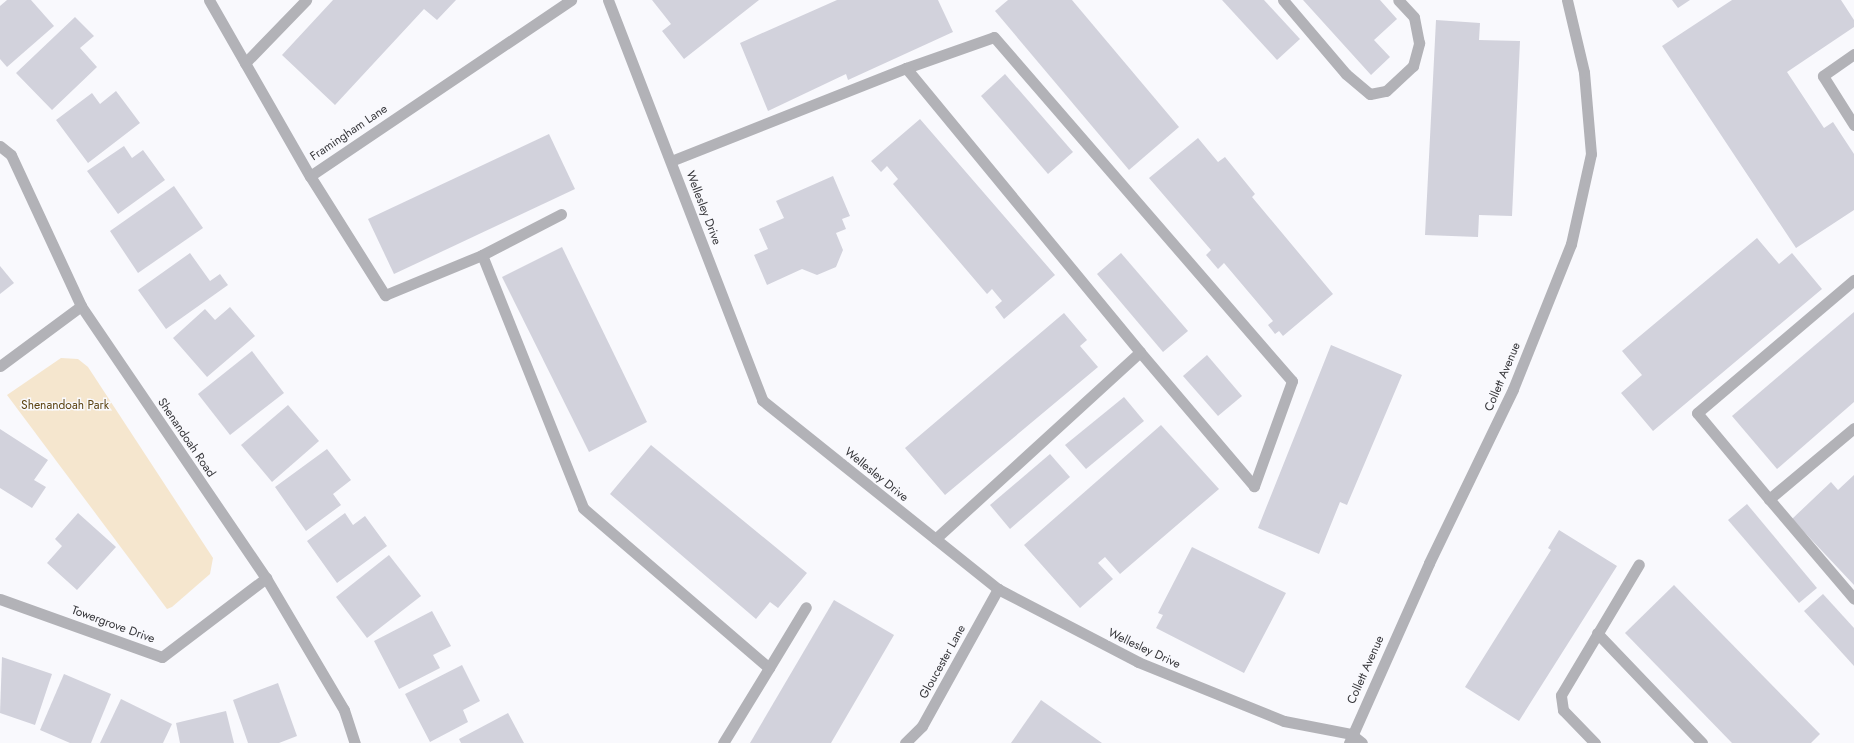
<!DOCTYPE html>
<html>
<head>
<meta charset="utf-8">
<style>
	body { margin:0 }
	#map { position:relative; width:1854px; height:743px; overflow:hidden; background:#f9f9fd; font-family:Jost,sans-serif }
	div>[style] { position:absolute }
	.green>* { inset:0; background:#f5e6ce }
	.building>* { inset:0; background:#d2d2dc }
	.service>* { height:11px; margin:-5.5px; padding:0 5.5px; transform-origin:5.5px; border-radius:5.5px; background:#b2b2b7 }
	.minor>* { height:11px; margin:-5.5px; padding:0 5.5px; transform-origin:5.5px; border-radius:5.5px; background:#b2b2b7 }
	.tertiary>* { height:11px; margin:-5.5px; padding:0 5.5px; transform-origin:5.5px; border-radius:5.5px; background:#b2b2b7 }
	span { translate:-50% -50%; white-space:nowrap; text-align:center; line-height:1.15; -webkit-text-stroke:3px #f9f9fd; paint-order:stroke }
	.street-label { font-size:12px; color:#36363a }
	.park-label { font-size:12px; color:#5d4413 }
</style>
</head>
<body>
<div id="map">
	<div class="green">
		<div style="clip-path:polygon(61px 358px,78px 359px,88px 367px,213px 558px,210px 574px,172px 607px,167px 609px,7px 395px)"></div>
	</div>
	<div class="building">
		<div style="clip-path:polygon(7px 0,31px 0,54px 26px,7px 67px,0 59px,0 6px)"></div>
		<div style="clip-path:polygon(333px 0,456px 0,437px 20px,424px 9px,335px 105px,282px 55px)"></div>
		<div style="clip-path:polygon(652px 0,759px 0,684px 59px,662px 31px,671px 24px)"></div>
		<div style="clip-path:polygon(837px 0,938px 0,953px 32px,848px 80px,846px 74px,768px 111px,740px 43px)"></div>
		<div style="clip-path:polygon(1008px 0,1072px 0,1179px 127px,1129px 170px,995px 11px)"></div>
		<div style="clip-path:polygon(1222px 0,1264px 0,1300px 39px,1277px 60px)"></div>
		<div style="clip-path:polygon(1303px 0,1380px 0,1397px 19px,1374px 40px,1390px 57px,1371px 75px)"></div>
		<div style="clip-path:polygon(1672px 0,1690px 0,1678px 8px)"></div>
		<div style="clip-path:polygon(1732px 0,1841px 0,1854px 20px,1854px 27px,1787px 72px,1824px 128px,1833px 122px,1854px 154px,1854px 210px,1796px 248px,1662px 46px)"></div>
		<div style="clip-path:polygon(75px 17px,94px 36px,80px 48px,97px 67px,52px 110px,16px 73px)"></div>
		<div style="clip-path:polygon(1436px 20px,1480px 23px,1479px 40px,1520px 41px,1512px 216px,1479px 215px,1478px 237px,1425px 235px)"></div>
		<div style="clip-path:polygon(1005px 74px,1073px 152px,1048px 174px,981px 96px)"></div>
		<div style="clip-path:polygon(116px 91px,140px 123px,88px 163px,56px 120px,92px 93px,100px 104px)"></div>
		<div style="clip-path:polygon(920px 119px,1055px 275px,1004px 319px,995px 307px,1002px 301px,992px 289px,987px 294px,893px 184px,898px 179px,887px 166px,881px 172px,871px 161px)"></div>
		<div style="clip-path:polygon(549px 134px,575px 189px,394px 274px,368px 219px)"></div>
		<div style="clip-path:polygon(1198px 138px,1218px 162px,1225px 157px,1255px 194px,1252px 197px,1333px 294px,1283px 336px,1279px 331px,1275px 334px,1268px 325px,1273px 321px,1224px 263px,1218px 269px,1206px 255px,1211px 250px,1149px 178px)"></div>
		<div style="clip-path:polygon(124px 146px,132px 158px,143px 150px,165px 180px,118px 214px,87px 171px)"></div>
		<div style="clip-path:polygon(833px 176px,850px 216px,842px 219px,846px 229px,836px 233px,843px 250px,836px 267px,817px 275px,802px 269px,767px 285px,754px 255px,768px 249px,759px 229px,784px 218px,776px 201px)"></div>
		<div style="clip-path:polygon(174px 186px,203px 228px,138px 273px,110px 231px)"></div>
		<div style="clip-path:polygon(1757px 238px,1779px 264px,1792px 253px,1822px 289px,1653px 431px,1621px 393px,1642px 375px,1622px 351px)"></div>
		<div style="clip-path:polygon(562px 247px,647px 422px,589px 452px,502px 277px)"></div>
		<div style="clip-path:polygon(190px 253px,210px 281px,220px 274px,228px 285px,166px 329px,138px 290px)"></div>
		<div style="clip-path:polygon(1121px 253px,1188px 331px,1163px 352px,1097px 274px)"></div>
		<div style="clip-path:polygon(0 266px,14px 283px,0 294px)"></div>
		<div style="clip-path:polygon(230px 307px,255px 336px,207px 377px,173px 338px,205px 309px,215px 320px)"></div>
		<div style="clip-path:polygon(1854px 312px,1854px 402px,1777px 469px,1732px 416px)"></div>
		<div style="clip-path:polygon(1064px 313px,1087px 340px,1080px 346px,1098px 367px,945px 495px,905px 448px)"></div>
		<div style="clip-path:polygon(1331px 345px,1402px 375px,1347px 505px,1340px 502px,1319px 554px,1258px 528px)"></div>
		<div style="clip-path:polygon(252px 351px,284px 393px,230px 435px,198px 394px)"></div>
		<div style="clip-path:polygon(1207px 355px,1242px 396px,1218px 416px,1183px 376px)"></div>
		<div style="clip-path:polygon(1124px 397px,1144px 421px,1086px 469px,1065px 445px)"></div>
		<div style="clip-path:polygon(288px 405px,319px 441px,272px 482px,241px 445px)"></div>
		<div style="clip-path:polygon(1161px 425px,1219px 489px,1120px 574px,1105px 557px,1098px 563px,1113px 579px,1080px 608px,1024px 545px)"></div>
		<div style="clip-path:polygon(0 429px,48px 460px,34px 480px,46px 487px,32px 508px,0 488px)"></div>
		<div style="clip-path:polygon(651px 445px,807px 573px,778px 608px,770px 602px,756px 619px,610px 494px)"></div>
		<div style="clip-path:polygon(327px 449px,351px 480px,333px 494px,341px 505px,306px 531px,275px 487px)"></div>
		<div style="clip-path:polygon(1050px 454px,1070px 477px,1010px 529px,990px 505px)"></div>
		<div style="clip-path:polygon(1854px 475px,1854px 585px,1792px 519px,1831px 482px,1838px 490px)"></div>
		<div style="clip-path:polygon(1747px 504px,1817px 588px,1799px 603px,1728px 520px)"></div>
		<div style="clip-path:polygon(78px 513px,116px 547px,77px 590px,47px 563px,62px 546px,55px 539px)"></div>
		<div style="clip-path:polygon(345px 513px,353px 525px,365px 516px,387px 546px,337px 583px,307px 541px)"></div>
		<div style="clip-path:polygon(1559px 530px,1617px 566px,1519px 721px,1465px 687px,1551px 550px,1548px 548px)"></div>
		<div style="clip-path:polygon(1192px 547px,1286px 593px,1244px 673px,1156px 628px,1163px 615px,1158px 613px)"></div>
		<div style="clip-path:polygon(389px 555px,421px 596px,367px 638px,336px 597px)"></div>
		<div style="clip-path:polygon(1674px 585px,1820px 734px,1811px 743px,1732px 743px,1625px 633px)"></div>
		<div style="clip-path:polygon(1823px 594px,1854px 628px,1854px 666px,1804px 611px)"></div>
		<div style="clip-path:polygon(834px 600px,894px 635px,831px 743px,750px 743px)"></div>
		<div style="clip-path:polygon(432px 611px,451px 646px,433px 655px,440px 668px,399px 689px,374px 641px)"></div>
		<div style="clip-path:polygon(2px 657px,52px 674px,35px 725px,0 713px)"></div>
		<div style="clip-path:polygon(462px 665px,480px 701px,463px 710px,468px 722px,430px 742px,405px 694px)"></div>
		<div style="clip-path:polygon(64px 674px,111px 694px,91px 743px,70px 743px,40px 730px)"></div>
		<div style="clip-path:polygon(278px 683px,297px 736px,279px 743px,248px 743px,233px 700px)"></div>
		<div style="clip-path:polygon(121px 699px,172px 724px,163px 743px,100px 743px)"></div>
		<div style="clip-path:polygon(1041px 700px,1102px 743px,1011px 743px)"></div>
		<div style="clip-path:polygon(226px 711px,234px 743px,180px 743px,176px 723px)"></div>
		<div style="clip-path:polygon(508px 713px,524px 743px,461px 743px,459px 739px)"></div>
	</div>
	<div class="service">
		<div style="left:1283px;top:0;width:97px;rotate:49.6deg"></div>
		<div style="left:1346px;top:74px;width:31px;rotate:40deg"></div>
		<div style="left:1370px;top:94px;width:16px;rotate:-11deg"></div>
		<div style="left:1386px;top:91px;width:37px;rotate:-43deg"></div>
		<div style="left:1413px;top:66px;width:24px;rotate:-75deg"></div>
		<div style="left:1419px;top:43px;width:26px;rotate:-101deg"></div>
		<div style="left:1414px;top:17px;width:23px;rotate:-133deg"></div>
		<div style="left:1854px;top:54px;width:38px;rotate:145deg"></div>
		<div style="left:1823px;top:76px;width:58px;rotate:57.7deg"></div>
		<div style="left:245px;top:63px;width:88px;rotate:-45.9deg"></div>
		<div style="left:906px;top:68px;width:93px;rotate:-19.4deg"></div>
		<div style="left:994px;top:37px;width:455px;rotate:49.1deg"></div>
		<div style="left:1292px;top:381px;width:112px;rotate:109.9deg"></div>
		<div style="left:1254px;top:486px;width:176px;rotate:-130.4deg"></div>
		<div style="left:671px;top:161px;width:253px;rotate:-21.6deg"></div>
		<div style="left:906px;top:68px;width:368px;rotate:50.5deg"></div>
		<div style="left:1140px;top:352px;width:277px;rotate:137.6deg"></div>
		<div style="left:310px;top:176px;width:141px;rotate:57.8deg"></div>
		<div style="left:385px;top:295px;width:105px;rotate:-22.4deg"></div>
		<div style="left:482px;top:255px;width:272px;rotate:68.2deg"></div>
		<div style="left:583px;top:508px;width:245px;rotate:40.7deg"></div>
		<div style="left:769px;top:668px;width:88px;rotate:121.5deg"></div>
		<div style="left:482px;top:255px;width:89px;rotate:-27.4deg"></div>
		<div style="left:1854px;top:428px;width:111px;rotate:140.1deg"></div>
		<div style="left:1769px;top:499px;width:131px;rotate:49.6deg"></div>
		<div style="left:1769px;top:499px;width:112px;rotate:-129.9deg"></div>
		<div style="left:1697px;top:413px;width:206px;rotate:-40.3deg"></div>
		<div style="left:1597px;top:633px;width:152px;rotate:46.3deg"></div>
		<div style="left:1595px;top:743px;width:46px;rotate:-134.1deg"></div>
		<div style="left:1563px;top:710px;width:15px;rotate:-98deg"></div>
		<div style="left:1561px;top:695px;width:152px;rotate:-59.2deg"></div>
	</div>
	<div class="minor">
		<div style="left:209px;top:0;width:203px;rotate:60.2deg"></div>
		<div style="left:310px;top:176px;width:315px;rotate:-34deg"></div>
		<div style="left:608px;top:0;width:429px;rotate:68.9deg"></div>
		<div style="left:762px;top:400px;width:302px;rotate:38.7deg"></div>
		<div style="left:998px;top:589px;width:158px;rotate:27.5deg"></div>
		<div style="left:1138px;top:662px;width:157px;rotate:22deg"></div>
		<div style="left:1284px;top:721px;width:68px;rotate:11deg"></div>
		<div style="left:1351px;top:734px;width:14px;rotate:39deg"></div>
		<div style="left:0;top:146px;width:14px;rotate:39deg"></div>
		<div style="left:11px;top:155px;width:166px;rotate:65.1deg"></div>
		<div style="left:81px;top:306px;width:329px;rotate:55.8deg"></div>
		<div style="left:266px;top:578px;width:153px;rotate:59.4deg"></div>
		<div style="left:344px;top:710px;width:35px;rotate:72deg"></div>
		<div style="left:0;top:366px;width:101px;rotate:-36.5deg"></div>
		<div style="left:0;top:599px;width:172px;rotate:19.7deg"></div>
		<div style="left:162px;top:657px;width:131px;rotate:-37.2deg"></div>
		<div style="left:769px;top:668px;width:71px;rotate:-58.8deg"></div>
		<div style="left:905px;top:743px;width:24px;rotate:-45deg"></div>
		<div style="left:922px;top:726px;width:157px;rotate:-61deg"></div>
	</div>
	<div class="tertiary">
		<div style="left:1349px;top:743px;width:197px;rotate:-66deg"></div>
		<div style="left:1429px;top:563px;width:193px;rotate:-64.2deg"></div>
		<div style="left:1513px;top:389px;width:156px;rotate:-68.2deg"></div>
		<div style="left:1571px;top:244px;width:92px;rotate:-77.5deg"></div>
		<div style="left:1591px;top:154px;width:82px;rotate:-94.9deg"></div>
		<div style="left:1584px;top:72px;width:74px;rotate:-103.3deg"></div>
	</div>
	<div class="street-label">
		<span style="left:349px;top:133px;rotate:-34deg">Framingham Lane</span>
		<span style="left:703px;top:208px;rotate:69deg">Wellesley Drive</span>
		<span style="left:1503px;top:377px;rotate:-67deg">Collett Avenue</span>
		<span style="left:186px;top:438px;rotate:56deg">Shenandoah Road</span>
		<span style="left:876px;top:475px;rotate:39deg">Wellesley Drive</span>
		<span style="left:113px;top:625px;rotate:20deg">Towergrove Drive</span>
		<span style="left:1144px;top:649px;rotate:25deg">Wellesley Drive</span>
		<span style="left:943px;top:662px;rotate:-61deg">Gloucester Lane</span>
		<span style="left:1366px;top:670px;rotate:-66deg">Collett Avenue</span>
	</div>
	<div class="park-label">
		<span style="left:65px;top:406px">Shenandoah Park</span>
	</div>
</div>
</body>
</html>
